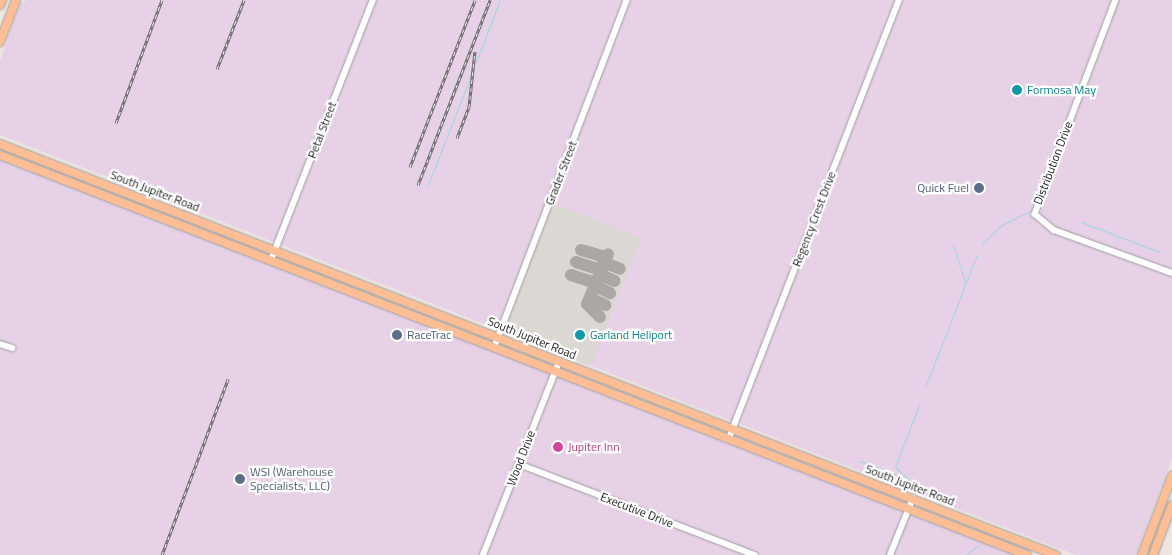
<!DOCTYPE html>
<html>
<head>
<meta charset="utf-8">
<style>
	body { margin:0 }
	#map { position:relative; width:1172px; height:555px; overflow:hidden; background:#ede6e0; font-family:"Titillium Web",sans-serif }
	div>[style] { position:absolute }
	.industrial>* { inset:0; background:#e6d1e6 }
	.airport>* { inset:0; background:#dbd7d2 }
	.stream>* { height:1px; margin:-0.5px; padding:0 0.5px; transform-origin:0.5px; border-radius:0.5px; background:#9fd8dc }
	.taxiway>* { height:12px; margin:-6px; padding:0 6px; transform-origin:6px; border-radius:6px; background:#aba8a4 }
	.roads { filter:drop-shadow(0 0 1px #9f9f9f) drop-shadow(0 0 1px #9f9f9f) }
	.minor>* { height:5.5px; margin:-2.75px; padding:0 2.75px; transform-origin:2.75px; border-radius:2.75px; background:#fff }
	.major>* { height:8px; margin:-4px; padding:0 4px; transform-origin:4px; border-radius:4px; background:#fdbe95 }
	.rail>* { height:3px; margin-top:-1.5px; transform-origin:0; background:repeating-linear-gradient(90deg,#fff 0 4px,#696969 0 8px); box-sizing:border-box; border-block:1px solid #696969 }
	.dots>* { width:14px; height:14px; translate:-50% -50%; box-sizing:border-box; border:2px solid #fff; border-radius:50% }
	span { translate:-50% -50%; white-space:nowrap; text-align:center; line-height:1.15; -webkit-text-stroke:4.5px #fff; paint-order:stroke }
	.culture-label { font-size:12px; color:#0d838f }
	.left { translate:0 -50%; text-align:left }
	.street-label { font-size:12px; color:#1b1b1b }
	.service-label { font-size:12px; color:#4e5e75 }
	.right { translate:-100% -50%; text-align:right }
	.hotel-label { font-size:12px; color:#b23c85 }
</style>
</head>
<body>
<div id="map">
	<div class="industrial">
		<div style="clip-path:polygon(27px 0,1172px 0,1172px 459px,1136px 555px,1076px 555px,0 135px,0 61px,20px 4px)"></div>
		<div style="clip-path:polygon(0 159px,203px 236px,1021px 555px,0 555px)"></div>
	</div>
	<div class="airport">
		<div style="clip-path:polygon(552px 203px,641px 238px,591px 366px,503px 332px)"></div>
	</div>
	<div class="stream">
		<div style="left:476px;top:62px;width:66px;rotate:-68.8deg"></div>
		<div style="left:428px;top:185px;width:118px;rotate:-68.6deg"></div>
		<div style="left:1081px;top:222px;width:85px;rotate:20.8deg"></div>
		<div style="left:982px;top:244px;width:28px;rotate:-44deg"></div>
		<div style="left:1002px;top:225px;width:29px;rotate:-27deg"></div>
		<div style="left:953px;top:245px;width:40px;rotate:72deg"></div>
		<div style="left:926px;top:385px;width:140px;rotate:-68.6deg"></div>
		<div style="left:860px;top:461px;width:42px;rotate:21deg"></div>
		<div style="left:911px;top:481px;width:21px;rotate:-139deg"></div>
		<div style="left:895px;top:467px;width:66px;rotate:-68.8deg"></div>
		<div style="left:965px;top:555px;width:16px;rotate:-35deg"></div>
	</div>
	<div class="taxiway">
		<div style="left:581px;top:250px;width:25px;rotate:16deg"></div>
		<div style="left:576px;top:262px;width:25px;rotate:18deg"></div>
		<div style="left:603px;top:262px;width:18px;rotate:22deg"></div>
		<div style="left:599px;top:274px;width:17px;rotate:24deg"></div>
		<div style="left:571px;top:275px;width:25px;rotate:18deg"></div>
		<div style="left:594px;top:285px;width:18px;rotate:27deg"></div>
		<div style="left:590px;top:298px;width:17px;rotate:25deg"></div>
		<div style="left:600px;top:317px;width:18px;rotate:-135deg"></div>
		<div style="left:587px;top:304px;width:54px;rotate:-67.2deg"></div>
	</div>
	<div class="roads">
		<div class="minor">
			<div style="left:1116px;top:0;width:229px;rotate:110.7deg"></div>
			<div style="left:1035px;top:214px;width:25px;rotate:40deg"></div>
			<div style="left:1054px;top:230px;width:126px;rotate:20deg"></div>
			<div style="left:271px;top:260px;width:279px;rotate:-68.6deg"></div>
			<div style="left:0;top:344px;width:13px;rotate:18deg"></div>
			<div style="left:495px;top:345px;width:369px;rotate:-69.1deg"></div>
			<div style="left:729px;top:438px;width:470px;rotate:-68.8deg"></div>
			<div style="left:519px;top:464px;width:253px;rotate:21.1deg"></div>
			<div style="left:483px;top:555px;width:207px;rotate:-68.5deg"></div>
			<div style="left:890px;top:555px;width:61px;rotate:-68deg"></div>
		</div>
		<div class="major">
			<div style="left:0;top:5px;width:5px;rotate:-68deg"></div>
			<div style="left:0;top:42px;width:45px;rotate:-69.1deg"></div>
			<div style="left:0;top:144px;width:1133px;rotate:21.27deg"></div>
			<div style="left:0;top:155px;width:1102px;rotate:21.28deg"></div>
			<div style="left:1142px;top:555px;width:85px;rotate:-69.2deg"></div>
			<div style="left:1153px;top:555px;width:53px;rotate:-69.2deg"></div>
		</div>
	</div>
	<div class="rail">
		<div style="left:217px;top:69px;width:74px;rotate:-68.6deg"></div>
		<div style="left:116px;top:123px;width:131px;rotate:-69.5deg"></div>
		<div style="left:457px;top:138px;width:33px;rotate:-69deg"></div>
		<div style="left:469px;top:107px;width:56px;rotate:-83.9deg"></div>
		<div style="left:410px;top:167px;width:179px;rotate:-68.7deg"></div>
		<div style="left:418px;top:185px;width:199px;rotate:-68.7deg"></div>
		<div style="left:162px;top:555px;width:188px;rotate:-69.4deg"></div>
	</div>
	<div class="dots">
		<div style="left:1017px;top:90px;background:#0f9aa8"></div>
		<div style="left:979px;top:188px;background:#5c6f8a"></div>
		<div style="left:397px;top:335px;background:#5c6f8a"></div>
		<div style="left:580px;top:335px;background:#0f9aa8"></div>
		<div style="left:558px;top:447px;background:#d1479c"></div>
		<div style="left:240px;top:479px;background:#5c6f8a"></div>
	</div>
	<div class="culture-label">
		<span class="left" style="left:1027px;top:90px">Formosa May</span>
		<span class="left" style="left:590px;top:335px">Garland Heliport</span>
	</div>
	<div class="street-label">
		<span style="left:322px;top:130px;rotate:-69deg">Petal Street</span>
		<span style="left:1053px;top:163px;rotate:-69deg">Distribution Drive</span>
		<span style="left:561px;top:173px;rotate:-69deg">Grader Street</span>
		<span style="left:155px;top:191px;rotate:21deg">South Jupiter Road</span>
		<span style="left:814px;top:219px;rotate:-69deg">Regency Crest Drive</span>
		<span style="left:532px;top:338px;rotate:22deg">South Jupiter Road</span>
		<span style="left:521px;top:458px;rotate:-69deg">Wood Drive</span>
		<span style="left:910px;top:485px;rotate:21deg">South Jupiter Road</span>
		<span style="left:637px;top:510px;rotate:21deg">Executive Drive</span>
	</div>
	<div class="service-label">
		<span class="right" style="left:969px;top:188px">Quick Fuel</span>
		<span class="left" style="left:407px;top:335px">RaceTrac</span>
		<span class="left" style="left:250px;top:479px">WSI (Warehouse<br>Specialists, LLC)</span>
	</div>
	<div class="hotel-label">
		<span class="left" style="left:568px;top:447px">Jupiter Inn</span>
	</div>
</div>
</body>
</html>
